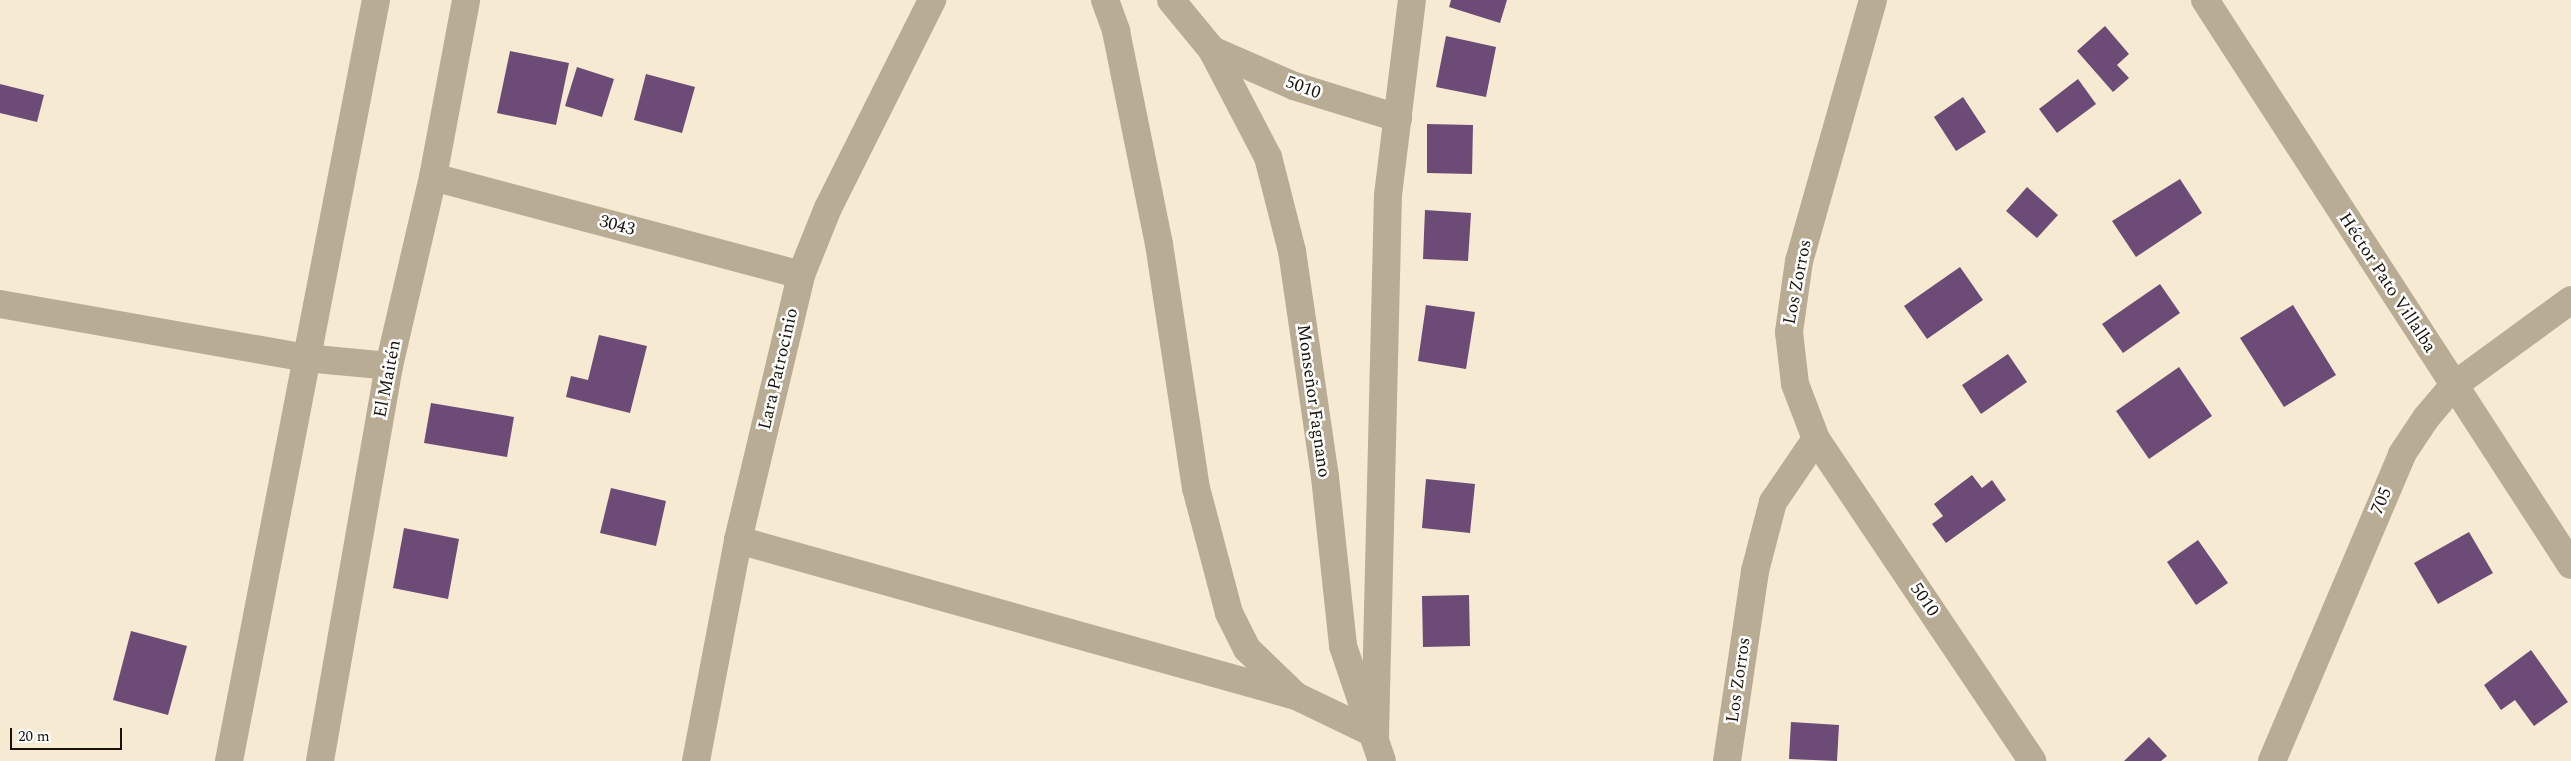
<!DOCTYPE html>
<html>
<head>
<meta charset="utf-8">
<style>
	body { margin:0 }
	#map { position:relative; width:2571px; height:761px; overflow:hidden; background:#f7ead2; font-family:Spectral,serif }
	div>[style] { position:absolute }
	.building>* { inset:0; background:#6c4b77 }
	.minor>* { height:28px; margin:-14px; padding:0 14px; transform-origin:14px; border-radius:14px; background:#b9ac95 }
	span { translate:-50% -50%; white-space:nowrap; text-align:center; line-height:1.15; -webkit-text-stroke:5px #fff; paint-order:stroke }
	.street-label { font-size:18px; color:#18140c }
	.scale { position:absolute; left:10px; top:728px; width:112px; height:22px; box-sizing:border-box; border:2px solid #18140c; border-top:0; padding-left:6px; font-size:15px; line-height:18px; white-space:nowrap; color:#18140c; -webkit-text-stroke:4px #fff; paint-order:stroke }
</style>
</head>
<body>
<div id="map">
	<div class="building">
		<div style="clip-path:polygon(1451px 0,1507px 0,1500px 23px,1449px 7px)"></div>
		<div style="clip-path:polygon(2105px 26px,2129px 54px,2117px 65px,2129px 78px,2113px 92px,2077px 51px)"></div>
		<div style="clip-path:polygon(1446px 36px,1496px 47px,1486px 97px,1436px 87px)"></div>
		<div style="clip-path:polygon(510px 51px,569px 63px,556px 125px,497px 113px)"></div>
		<div style="clip-path:polygon(577px 67px,614px 79px,602px 117px,565px 106px)"></div>
		<div style="clip-path:polygon(646px 74px,695px 87px,682px 133px,634px 120px)"></div>
		<div style="clip-path:polygon(2078px 79px,2096px 104px,2057px 133px,2039px 109px)"></div>
		<div style="clip-path:polygon(0 84px,44px 95px,37px 122px,0 113px)"></div>
		<div style="clip-path:polygon(1963px 97px,1986px 132px,1956px 151px,1934px 117px)"></div>
		<div style="clip-path:polygon(1427px 124px,1473px 125px,1472px 174px,1427px 173px)"></div>
		<div style="clip-path:polygon(2180px 179px,2202px 213px,2136px 257px,2112px 221px)"></div>
		<div style="clip-path:polygon(2027px 187px,2058px 215px,2037px 238px,2006px 211px)"></div>
		<div style="clip-path:polygon(1425px 210px,1471px 213px,1468px 261px,1423px 259px)"></div>
		<div style="clip-path:polygon(1960px 267px,1983px 300px,1927px 339px,1904px 306px)"></div>
		<div style="clip-path:polygon(2160px 284px,2180px 313px,2123px 353px,2102px 324px)"></div>
		<div style="clip-path:polygon(1426px 305px,1475px 312px,1466px 369px,1418px 361px)"></div>
		<div style="clip-path:polygon(2293px 305px,2336px 375px,2284px 407px,2240px 338px)"></div>
		<div style="clip-path:polygon(599px 335px,647px 346px,630px 413px,566px 397px,571px 376px,588px 380px)"></div>
		<div style="clip-path:polygon(2008px 354px,2027px 382px,1981px 414px,1962px 385px)"></div>
		<div style="clip-path:polygon(2179px 367px,2212px 416px,2149px 459px,2116px 411px)"></div>
		<div style="clip-path:polygon(431px 403px,514px 417px,507px 457px,424px 443px)"></div>
		<div style="clip-path:polygon(1972px 475px,1982px 488px,1992px 480px,2006px 500px,1946px 543px,1932px 524px,1943px 516px,1934px 504px)"></div>
		<div style="clip-path:polygon(1426px 479px,1475px 484px,1470px 533px,1422px 528px)"></div>
		<div style="clip-path:polygon(611px 488px,666px 501px,656px 546px,600px 533px)"></div>
		<div style="clip-path:polygon(404px 528px,459px 539px,448px 599px,393px 588px)"></div>
		<div style="clip-path:polygon(2469px 532px,2493px 573px,2438px 604px,2414px 563px)"></div>
		<div style="clip-path:polygon(2198px 540px,2228px 583px,2196px 605px,2167px 562px)"></div>
		<div style="clip-path:polygon(1469px 595px,1470px 646px,1423px 647px,1422px 596px)"></div>
		<div style="clip-path:polygon(131px 631px,187px 646px,168px 715px,113px 700px)"></div>
		<div style="clip-path:polygon(2531px 650px,2568px 702px,2534px 726px,2515px 700px,2501px 710px,2484px 685px)"></div>
		<div style="clip-path:polygon(1791px 722px,1839px 725px,1837px 761px,1789px 759px)"></div>
		<div style="clip-path:polygon(2149px 737px,2167px 756px,2161px 761px,2124px 761px)"></div>
	</div>
	<div class="minor">
		<div style="left:1105px;top:0;width:33px;rotate:70deg"></div>
		<div style="left:1116px;top:31px;width:217px;rotate:78.6deg"></div>
		<div style="left:1159px;top:244px;width:247px;rotate:81.4deg"></div>
		<div style="left:1196px;top:488px;width:129px;rotate:75.2deg"></div>
		<div style="left:1229px;top:613px;width:40px;rotate:63.4deg"></div>
		<div style="left:1247px;top:649px;width:65px;rotate:43.8deg"></div>
		<div style="left:1171px;top:0;width:65px;rotate:50.6deg"></div>
		<div style="left:1212px;top:50px;width:121px;rotate:62.4deg"></div>
		<div style="left:1268px;top:157px;width:97px;rotate:75.7deg"></div>
		<div style="left:1292px;top:251px;width:228px;rotate:81.7deg"></div>
		<div style="left:1325px;top:477px;width:170px;rotate:83.9deg"></div>
		<div style="left:1343px;top:646px;width:121px;rotate:71.3deg"></div>
		<div style="left:1873px;top:0;width:271px;rotate:105.8deg"></div>
		<div style="left:1799px;top:261px;width:72px;rotate:98deg"></div>
		<div style="left:1789px;top:332px;width:52px;rotate:83.4deg"></div>
		<div style="left:1795px;top:384px;width:59px;rotate:69.1deg"></div>
		<div style="left:1816px;top:439px;width:388px;rotate:56.1deg"></div>
		<div style="left:2205px;top:0;width:673px;rotate:57.07deg"></div>
		<div style="left:1212px;top:50px;width:90px;rotate:23.7deg"></div>
		<div style="left:1294px;top:86px;width:109px;rotate:17.1deg"></div>
		<div style="left:433px;top:177px;width:381px;rotate:14.9deg"></div>
		<div style="left:0;top:304px;width:310px;rotate:10deg"></div>
		<div style="left:305px;top:358px;width:84px;rotate:5.4deg"></div>
		<div style="left:738px;top:540px;width:579px;rotate:15.62deg"></div>
		<div style="left:1296px;top:696px;width:88px;rotate:25.7deg"></div>
		<div style="left:1375px;top:734px;width:539px;rotate:-88.62deg"></div>
		<div style="left:1388px;top:195px;width:196px;rotate:-83deg"></div>
		<div style="left:229px;top:761px;width:775px;rotate:-79.07deg"></div>
		<div style="left:320px;top:761px;width:401px;rotate:-80.1deg"></div>
		<div style="left:389px;top:366px;width:194px;rotate:-76.9deg"></div>
		<div style="left:433px;top:177px;width:180px;rotate:-79.4deg"></div>
		<div style="left:696px;top:761px;width:225px;rotate:-79.2deg"></div>
		<div style="left:738px;top:540px;width:272px;rotate:-76.6deg"></div>
		<div style="left:801px;top:275px;width:72px;rotate:-68.1deg"></div>
		<div style="left:828px;top:208px;width:233px;rotate:-63.4deg"></div>
		<div style="left:1727px;top:761px;width:192px;rotate:-81.6deg"></div>
		<div style="left:1755px;top:571px;width:71px;rotate:-75.4deg"></div>
		<div style="left:1773px;top:502px;width:76px;rotate:-55.7deg"></div>
		<div style="left:2272px;top:761px;width:333px;rotate:-67deg"></div>
		<div style="left:2402px;top:454px;width:43px;rotate:-56.3deg"></div>
		<div style="left:2426px;top:418px;width:42px;rotate:-49.8deg"></div>
		<div style="left:2453px;top:386px;width:146px;rotate:-36.1deg"></div>
	</div>
	<div class="street-label">
		<span style="left:1303px;top:88px;rotate:20deg">5010</span>
		<span style="left:617px;top:226px;rotate:15deg">3043</span>
		<span style="left:1798px;top:282px;rotate:-79deg">Los Zorros</span>
		<span style="left:2387px;top:283px;rotate:57deg">Héctor Pato Villalba</span>
		<span style="left:779px;top:369px;rotate:-77deg">Lara Patrocinio</span>
		<span style="left:388px;top:379px;rotate:-79deg">El Maitén</span>
		<span style="left:1313px;top:401px;rotate:82deg">Monseñor Fagnano</span>
		<span style="left:2382px;top:501px;rotate:-67deg">705</span>
		<span style="left:1924px;top:600px;rotate:56deg">5010</span>
		<span style="left:1739px;top:680px;rotate:-82deg">Los Zorros</span>
	</div>
	<div class="scale">20 m</div>
</div>
</body>
</html>
